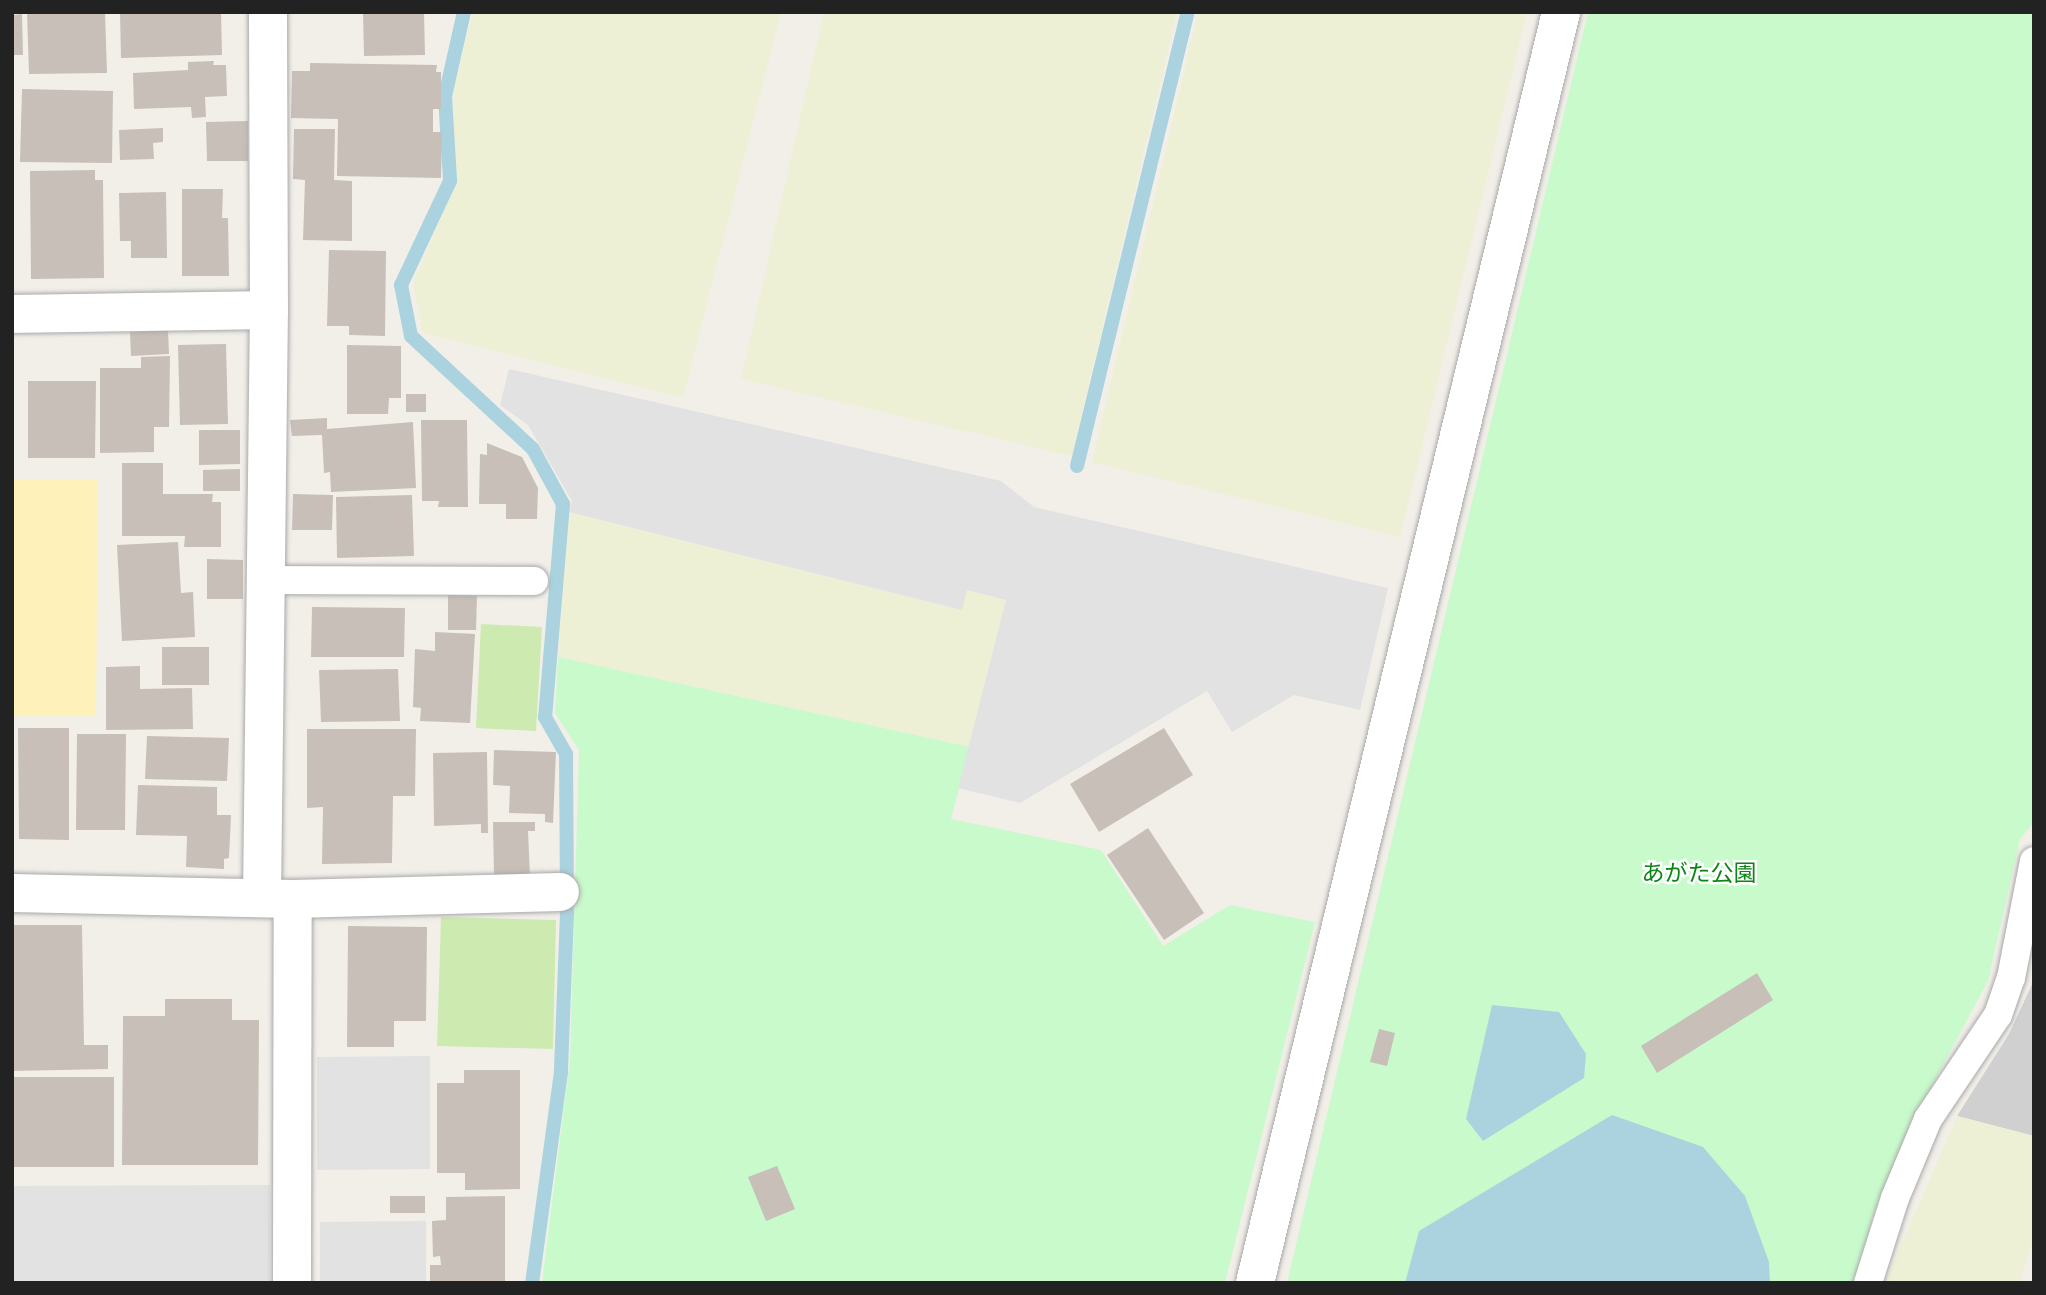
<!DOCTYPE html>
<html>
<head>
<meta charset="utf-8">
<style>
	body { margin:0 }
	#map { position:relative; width:2046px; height:1295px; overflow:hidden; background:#f2efe9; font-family:Lato,"Noto Sans JP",sans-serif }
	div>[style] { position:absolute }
	.religious>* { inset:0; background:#d0d0d0 }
	.farmland>* { inset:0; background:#eef0d5 }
	.grass>* { inset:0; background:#cdebb0 }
	.sand>* { inset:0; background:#fff1ba }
	.park>* { inset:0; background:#c8facc }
	.parking>* { inset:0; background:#e2e2e2 }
	.water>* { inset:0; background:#aad3df }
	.stream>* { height:14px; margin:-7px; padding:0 7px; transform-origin:7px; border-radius:7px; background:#aad3df }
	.building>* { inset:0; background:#c7bfb8 }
	.roads { filter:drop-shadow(0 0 2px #a9a9a9) drop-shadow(0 0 2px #a9a9a9) }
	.service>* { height:28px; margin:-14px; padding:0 14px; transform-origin:14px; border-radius:14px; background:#fff }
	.minor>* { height:38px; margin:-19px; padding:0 19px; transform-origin:19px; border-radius:19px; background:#fff }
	span { translate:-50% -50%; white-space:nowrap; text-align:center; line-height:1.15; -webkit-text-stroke:5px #fff; paint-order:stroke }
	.park-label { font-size:23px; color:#0c8416 }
	.frame { position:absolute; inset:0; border:14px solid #222; pointer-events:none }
</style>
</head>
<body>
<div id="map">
	<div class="religious">
		<div style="clip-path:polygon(2034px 980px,2034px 1136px,1957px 1116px,2009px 1034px)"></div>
	</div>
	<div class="farmland">
		<div style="clip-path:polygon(473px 12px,781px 12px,683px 398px,423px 333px,413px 283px,455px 186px,453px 90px)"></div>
		<div style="clip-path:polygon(824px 12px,1177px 12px,1072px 456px,741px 379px)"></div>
		<div style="clip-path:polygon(1198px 12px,1527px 12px,1400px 537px,1092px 462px)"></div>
		<div style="clip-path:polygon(569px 512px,961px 610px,967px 590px,1006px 600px,970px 747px,558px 657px)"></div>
		<div style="clip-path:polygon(1957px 1116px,2034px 1136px,2034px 1235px,2020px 1283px,1885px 1283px)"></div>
	</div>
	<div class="grass">
		<div style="clip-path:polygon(481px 624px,542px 627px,536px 731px,476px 728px)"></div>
		<div style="clip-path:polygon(441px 917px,556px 920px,553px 1049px,437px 1046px)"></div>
	</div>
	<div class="sand">
		<div style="clip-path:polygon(12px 480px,98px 480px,96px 715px,12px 715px)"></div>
	</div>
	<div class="park">
		<div style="clip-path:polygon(1588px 12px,2034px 12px,2034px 822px,2020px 839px,1988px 981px,1905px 1136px,1872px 1219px,1856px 1283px,1287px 1283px)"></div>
		<div style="clip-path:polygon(558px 657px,970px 747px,951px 819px,1101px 850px,1163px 946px,1230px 905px,1315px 922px,1225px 1283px,542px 1283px,570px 1060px,579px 750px,555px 713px)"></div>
	</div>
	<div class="parking">
		<div style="clip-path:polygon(509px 369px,1001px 481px,1034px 507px,1388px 588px,1360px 710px,1294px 695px,1232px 732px,1207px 691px,1020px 803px,958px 788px,1006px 600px,967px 590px,962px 610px,569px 512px,572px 501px,528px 425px,500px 405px)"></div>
		<div style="clip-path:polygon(430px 1056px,430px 1169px,317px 1170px,317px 1057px)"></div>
		<div style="clip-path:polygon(270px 1185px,270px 1283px,12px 1283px,12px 1186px)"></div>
		<div style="clip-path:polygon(426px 1221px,426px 1283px,320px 1283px,320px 1222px)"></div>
	</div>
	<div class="water">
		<div style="clip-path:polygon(1492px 1005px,1559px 1012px,1586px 1054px,1584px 1078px,1483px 1141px,1466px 1119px)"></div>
		<div style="clip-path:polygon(1612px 1115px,1703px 1147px,1745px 1196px,1769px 1262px,1770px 1283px,1405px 1283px,1419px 1231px)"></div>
	</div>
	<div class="stream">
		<div style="left:464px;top:12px;width:86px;rotate:102.7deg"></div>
		<div style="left:445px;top:96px;width:85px;rotate:86.6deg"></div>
		<div style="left:450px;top:181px;width:115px;rotate:115.2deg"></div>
		<div style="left:401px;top:285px;width:52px;rotate:78.9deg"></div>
		<div style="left:411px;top:336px;width:166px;rotate:42.8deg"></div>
		<div style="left:533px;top:449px;width:63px;rotate:61.4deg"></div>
		<div style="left:563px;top:504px;width:214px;rotate:94.8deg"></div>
		<div style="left:545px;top:717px;width:43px;rotate:60.4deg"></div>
		<div style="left:566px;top:754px;width:159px;rotate:89.6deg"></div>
		<div style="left:567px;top:913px;width:159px;rotate:92.2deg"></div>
		<div style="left:561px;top:1072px;width:213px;rotate:97.8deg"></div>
		<div style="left:1077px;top:466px;width:467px;rotate:-76.3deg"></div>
	</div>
	<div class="building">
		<div style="clip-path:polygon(27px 12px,105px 12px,107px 73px,29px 74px)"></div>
		<div style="clip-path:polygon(120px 12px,221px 12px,222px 55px,121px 58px)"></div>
		<div style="clip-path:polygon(363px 12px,424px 12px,425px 55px,364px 56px)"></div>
		<div style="clip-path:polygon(22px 14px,23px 55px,12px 55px,12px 15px)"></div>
		<div style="clip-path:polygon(214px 61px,213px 65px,226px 65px,227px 96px,205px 97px,206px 117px,192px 118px,191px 107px,134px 109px,133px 73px,188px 70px,188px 62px)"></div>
		<div style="clip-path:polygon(310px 63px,437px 65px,436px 72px,441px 72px,441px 109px,433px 109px,433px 132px,442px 132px,441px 178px,337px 176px,338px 119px,291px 118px,292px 71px,310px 71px)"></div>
		<div style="clip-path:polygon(22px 89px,113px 91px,112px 163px,20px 162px)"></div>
		<div style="clip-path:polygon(248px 121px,248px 161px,207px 161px,206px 122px)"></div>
		<div style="clip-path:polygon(163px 128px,163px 142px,153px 143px,154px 159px,120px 160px,119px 130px)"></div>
		<div style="clip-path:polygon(294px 129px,335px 129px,334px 180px,352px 181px,352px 241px,303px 240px,305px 180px,293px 179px)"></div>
		<div style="clip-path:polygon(95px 170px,95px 180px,103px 180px,104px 278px,31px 279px,30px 171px)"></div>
		<div style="clip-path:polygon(182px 189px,223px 189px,222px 218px,228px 218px,229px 276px,182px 276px)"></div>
		<div style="clip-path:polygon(166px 192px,167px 258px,131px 258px,131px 241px,120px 241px,119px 193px)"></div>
		<div style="clip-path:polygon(329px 250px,386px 251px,385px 336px,349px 335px,349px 326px,327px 326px)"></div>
		<div style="clip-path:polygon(168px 330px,169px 354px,131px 356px,130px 332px)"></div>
		<div style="clip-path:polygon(226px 344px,228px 424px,180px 425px,178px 345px)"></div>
		<div style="clip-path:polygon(347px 345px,401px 346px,401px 398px,389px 398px,388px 414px,347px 414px)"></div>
		<div style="clip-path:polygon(170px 356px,169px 427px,154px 427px,154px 452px,100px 453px,100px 368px,141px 368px,141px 357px)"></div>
		<div style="clip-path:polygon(28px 381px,96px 381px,95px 458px,28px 458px)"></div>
		<div style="clip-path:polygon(406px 394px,426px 394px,426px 412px,406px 412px)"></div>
		<div style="clip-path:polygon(327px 418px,327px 429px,413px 422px,416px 488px,331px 492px,330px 472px,324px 473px,322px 435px,292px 436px,290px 420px)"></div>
		<div style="clip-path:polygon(421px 420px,467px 420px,468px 507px,438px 507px,439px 501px,422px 501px)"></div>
		<div style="clip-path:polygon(199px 430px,240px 430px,240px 464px,199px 465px)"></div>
		<div style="clip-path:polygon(487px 443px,522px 457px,538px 488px,537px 519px,506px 519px,506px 504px,479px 504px,480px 454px,487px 455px)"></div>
		<div style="clip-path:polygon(122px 463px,163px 463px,163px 494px,213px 494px,212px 502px,221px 502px,221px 547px,184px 547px,185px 536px,122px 536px)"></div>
		<div style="clip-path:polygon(240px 469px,240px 491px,203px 491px,203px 470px)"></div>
		<div style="clip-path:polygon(293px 494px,333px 495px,332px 530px,292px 530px)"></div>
		<div style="clip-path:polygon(412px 495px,414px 556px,337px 558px,336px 497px)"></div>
		<div style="clip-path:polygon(178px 542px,181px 593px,193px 592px,195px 637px,122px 641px,117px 545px)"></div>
		<div style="clip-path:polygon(207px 559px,243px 560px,243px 599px,207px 599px)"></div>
		<div style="clip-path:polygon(448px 595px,477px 596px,476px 630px,448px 630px)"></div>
		<div style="clip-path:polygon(312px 607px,405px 608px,404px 657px,311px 657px)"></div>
		<div style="clip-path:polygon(435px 632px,475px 634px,470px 723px,420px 721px,421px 708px,413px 707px,415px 649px,435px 651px)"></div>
		<div style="clip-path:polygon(162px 647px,209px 647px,209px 685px,162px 685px)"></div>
		<div style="clip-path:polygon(140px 666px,140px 689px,192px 688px,193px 729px,106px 730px,106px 667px)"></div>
		<div style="clip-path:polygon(398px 669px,400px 721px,321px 722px,319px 670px)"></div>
		<div style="clip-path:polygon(18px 728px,69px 728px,69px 840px,19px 839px)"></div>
		<div style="clip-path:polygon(1164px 728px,1193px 775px,1099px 832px,1070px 784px)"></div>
		<div style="clip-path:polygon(307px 729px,416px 729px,415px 796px,393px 796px,392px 863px,322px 864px,323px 807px,307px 808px)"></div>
		<div style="clip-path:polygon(77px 734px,126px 734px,125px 830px,76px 830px)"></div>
		<div style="clip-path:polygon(147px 736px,229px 738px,227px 781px,145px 779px)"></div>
		<div style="clip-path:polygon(494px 750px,556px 752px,553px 823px,545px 822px,545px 814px,509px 813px,510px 786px,493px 785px)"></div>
		<div style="clip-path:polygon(487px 752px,488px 833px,481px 833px,481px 824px,434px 826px,433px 753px)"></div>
		<div style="clip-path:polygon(138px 785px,217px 787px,217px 815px,231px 815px,229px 858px,224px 859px,224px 869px,186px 867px,187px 836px,136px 835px)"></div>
		<div style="clip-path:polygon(493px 822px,535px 822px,535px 831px,528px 831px,530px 876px,494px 876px)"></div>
		<div style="clip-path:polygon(1148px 828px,1204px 913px,1164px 940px,1107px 855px)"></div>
		<div style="clip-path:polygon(12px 925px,82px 925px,84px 1045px,108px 1045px,108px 1069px,12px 1071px)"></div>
		<div style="clip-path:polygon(348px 926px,427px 927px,426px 1021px,394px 1021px,394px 1047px,347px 1047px)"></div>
		<div style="clip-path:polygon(1757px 973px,1773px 1000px,1657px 1073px,1641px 1046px)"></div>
		<div style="clip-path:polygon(165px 999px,232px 999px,232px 1020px,259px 1020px,258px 1165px,122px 1165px,123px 1016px,165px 1016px)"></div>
		<div style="clip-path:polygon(1379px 1029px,1395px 1033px,1387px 1066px,1370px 1062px)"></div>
		<div style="clip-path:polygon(464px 1070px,520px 1070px,520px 1189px,465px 1190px,465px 1173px,437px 1173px,437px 1083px,464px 1083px)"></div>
		<div style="clip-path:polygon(12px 1077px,114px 1077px,114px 1167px,12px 1167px)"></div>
		<div style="clip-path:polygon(777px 1166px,795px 1209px,766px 1221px,748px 1177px)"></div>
		<div style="clip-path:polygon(390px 1196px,425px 1196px,425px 1213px,390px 1213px)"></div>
		<div style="clip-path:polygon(505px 1196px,505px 1283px,430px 1283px,430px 1265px,441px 1265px,440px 1256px,433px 1257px,432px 1221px,446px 1220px,446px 1197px)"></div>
	</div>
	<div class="roads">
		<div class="service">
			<div style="left:266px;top:580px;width:268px;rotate:0.2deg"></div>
			<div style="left:1868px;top:1283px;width:89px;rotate:-72.4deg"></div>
			<div style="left:1895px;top:1198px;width:86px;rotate:-67.3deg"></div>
			<div style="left:1928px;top:1119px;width:125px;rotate:-56.1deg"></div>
			<div style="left:1998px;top:1015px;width:39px;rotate:-71deg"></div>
			<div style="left:2011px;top:978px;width:119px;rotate:-78.9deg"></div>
		</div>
		<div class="minor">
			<div style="left:12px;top:314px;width:257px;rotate:-0.9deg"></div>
			<div style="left:12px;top:893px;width:281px;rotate:1.2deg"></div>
			<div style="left:293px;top:899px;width:267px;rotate:-1.5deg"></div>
			<div style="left:262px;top:898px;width:588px;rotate:-89.32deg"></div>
			<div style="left:269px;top:310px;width:298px;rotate:-90.2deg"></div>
			<div style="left:292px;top:1283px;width:384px;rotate:-89.9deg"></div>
			<div style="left:1255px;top:1283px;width:1307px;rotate:-76.46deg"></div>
		</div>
	</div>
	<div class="park-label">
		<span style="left:1699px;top:872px">あがた公園</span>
	</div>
	<div class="frame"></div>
</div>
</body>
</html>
